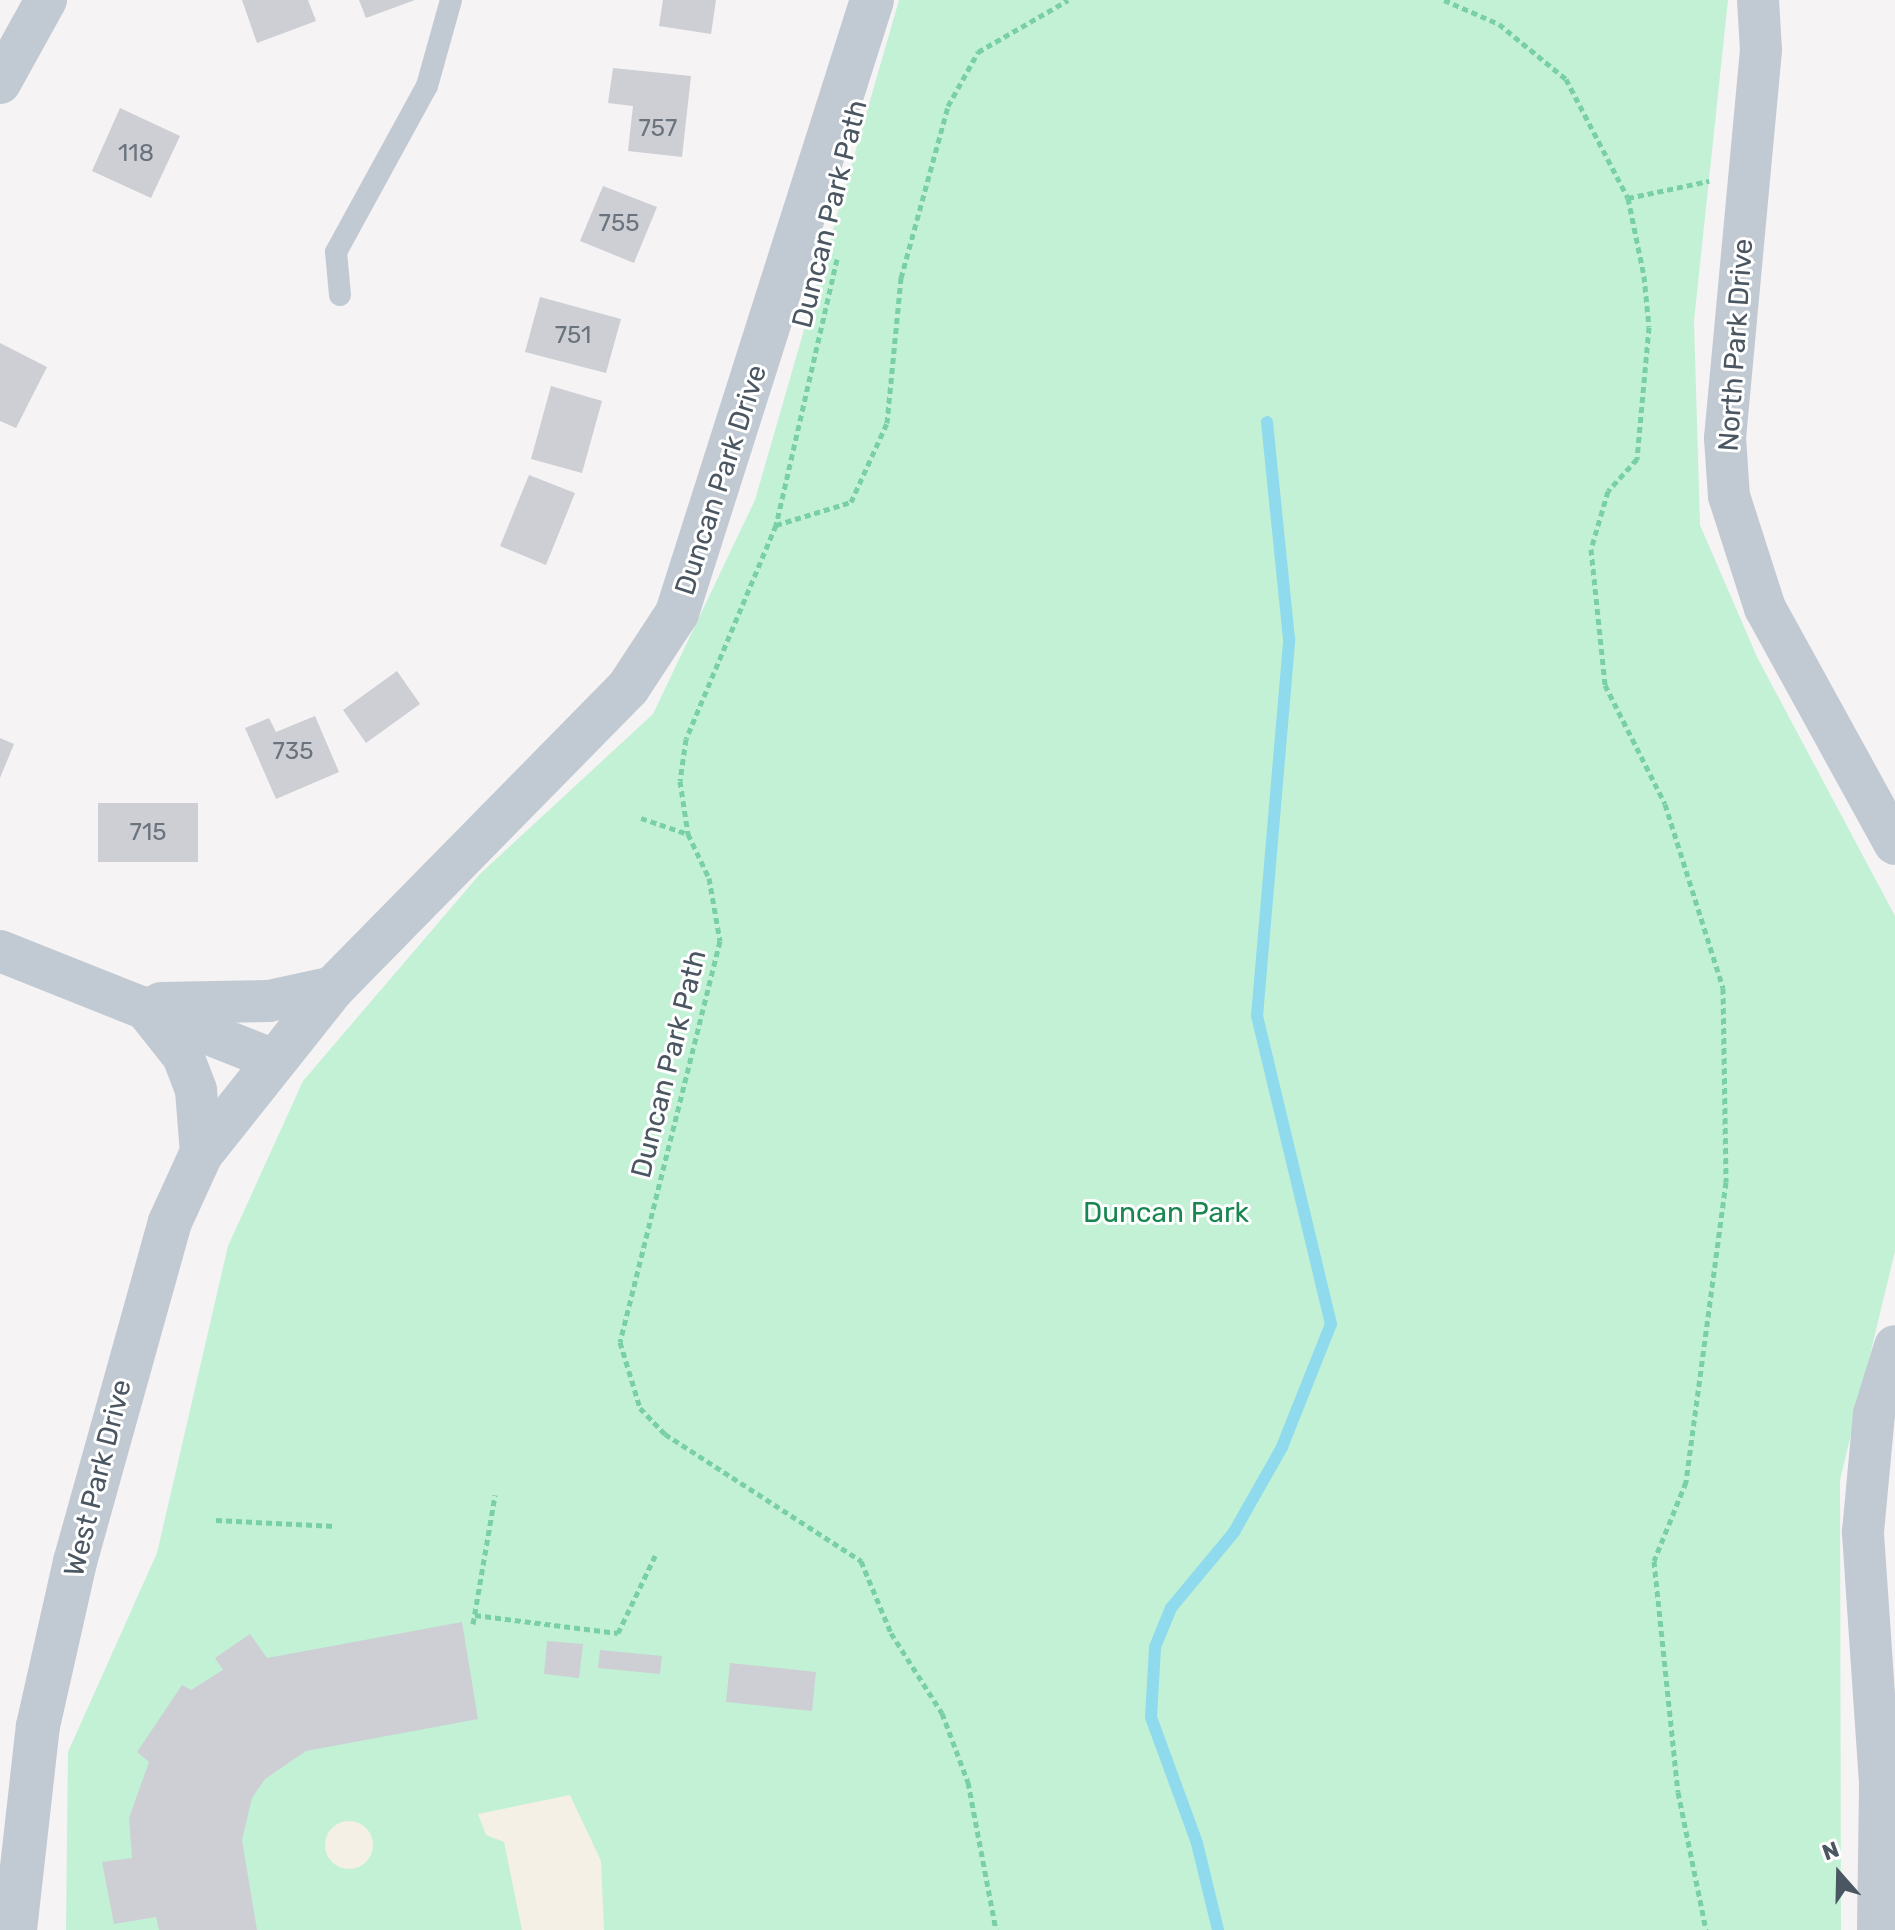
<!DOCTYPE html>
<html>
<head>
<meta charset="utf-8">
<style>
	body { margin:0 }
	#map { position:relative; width:1895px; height:1930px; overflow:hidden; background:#f5f3f3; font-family:Rubik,sans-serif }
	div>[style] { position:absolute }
	.green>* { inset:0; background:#c3f1d5 }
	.sand>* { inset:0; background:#f5f0e5 }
	.round { border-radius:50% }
	.stream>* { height:12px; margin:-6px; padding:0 6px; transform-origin:6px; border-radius:6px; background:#90daee }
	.building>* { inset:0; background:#cdcfd5 }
	.path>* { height:5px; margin-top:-2.5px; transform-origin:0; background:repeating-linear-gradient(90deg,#7ad0a6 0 6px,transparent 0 10px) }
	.service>* { height:22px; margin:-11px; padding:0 11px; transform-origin:11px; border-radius:11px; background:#c1cad2 }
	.minor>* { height:42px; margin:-21px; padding:0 21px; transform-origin:21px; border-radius:21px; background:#c1cad2 }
	.tertiary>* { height:44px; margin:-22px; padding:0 22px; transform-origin:22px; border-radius:22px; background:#c1cad2 }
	span { translate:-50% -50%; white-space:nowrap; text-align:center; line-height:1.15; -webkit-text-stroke:6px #fff; paint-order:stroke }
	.number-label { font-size:24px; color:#6b747e }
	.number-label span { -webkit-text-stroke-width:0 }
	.street-label { font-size:28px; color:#4a5661 }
	.park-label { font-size:28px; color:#17864f }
	.north { position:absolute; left:1799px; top:1834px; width:80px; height:80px; -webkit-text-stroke:6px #fff; paint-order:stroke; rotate:340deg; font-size:22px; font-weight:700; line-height:32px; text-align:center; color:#4a5661 }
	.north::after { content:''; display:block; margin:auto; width:28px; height:36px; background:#4a5661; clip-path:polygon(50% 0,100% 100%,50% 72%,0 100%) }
</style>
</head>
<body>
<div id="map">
	<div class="green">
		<div style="clip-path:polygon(899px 0,1728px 0,1694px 321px,1700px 525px,1757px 657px,1895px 916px,1895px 1251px,1840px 1480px,1841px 1930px,66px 1930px,68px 1752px,157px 1553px,228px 1246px,303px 1081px,480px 874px,653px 714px,755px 500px)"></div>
	</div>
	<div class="sand">
		<div style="clip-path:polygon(570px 1795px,601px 1861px,604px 1930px,522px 1930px,504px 1842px,486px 1835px,478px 1814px)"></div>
		<div class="round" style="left:325px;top:1821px;width:48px;height:48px"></div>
	</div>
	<div class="stream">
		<div style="left:1218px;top:1930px;width:89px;rotate:-103.6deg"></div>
		<div style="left:1197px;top:1843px;width:134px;rotate:-110.1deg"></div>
		<div style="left:1151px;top:1717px;width:70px;rotate:-86.7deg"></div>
		<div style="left:1155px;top:1647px;width:42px;rotate:-67.7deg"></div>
		<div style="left:1171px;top:1608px;width:99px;rotate:-50.3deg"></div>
		<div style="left:1234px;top:1532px;width:98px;rotate:-60.5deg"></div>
		<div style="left:1282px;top:1447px;width:132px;rotate:-68.3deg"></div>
		<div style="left:1331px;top:1324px;width:317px;rotate:-103.5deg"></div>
		<div style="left:1257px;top:1016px;width:378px;rotate:-85.1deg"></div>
		<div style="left:1289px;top:639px;width:218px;rotate:-95.8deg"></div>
	</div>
	<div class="building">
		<div style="clip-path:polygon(242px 0,308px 0,316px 21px,257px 43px)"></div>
		<div style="clip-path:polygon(359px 0,415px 0,366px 18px)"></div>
		<div style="clip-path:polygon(663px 0,716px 0,711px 34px,659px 26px)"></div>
		<div style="clip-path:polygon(613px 68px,691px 76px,682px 157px,628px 151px,633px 106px,608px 103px)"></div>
		<div style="clip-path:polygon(120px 108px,180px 136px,151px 198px,92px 171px)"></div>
		<div style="clip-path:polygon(603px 186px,657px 207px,634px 263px,580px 241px)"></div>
		<div style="clip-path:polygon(540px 297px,621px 319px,606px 373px,525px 352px)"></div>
		<div style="clip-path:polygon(0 343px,47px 367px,16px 428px,0 421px)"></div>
		<div style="clip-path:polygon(551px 386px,602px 401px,582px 473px,531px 459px)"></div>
		<div style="clip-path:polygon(529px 475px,575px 493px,546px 565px,500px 546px)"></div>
		<div style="clip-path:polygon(397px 671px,420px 704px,366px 743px,343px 710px)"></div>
		<div style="clip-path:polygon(315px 716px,339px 772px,276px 799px,245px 728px,269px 718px,276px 732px)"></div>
		<div style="clip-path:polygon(0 738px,14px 744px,0 778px)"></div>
		<div style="clip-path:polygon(98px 803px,198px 803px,198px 862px,98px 862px)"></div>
		<div style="clip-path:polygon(462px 1622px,478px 1719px,306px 1751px,265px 1779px,252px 1798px,242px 1840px,257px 1930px,159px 1930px,156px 1917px,114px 1924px,102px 1862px,132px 1858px,129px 1818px,149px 1762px,137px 1752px,182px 1685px,191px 1690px,223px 1670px,215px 1658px,250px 1634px,267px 1658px)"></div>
		<div style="clip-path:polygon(547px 1641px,583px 1644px,579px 1678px,544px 1674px)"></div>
		<div style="clip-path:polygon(600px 1650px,662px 1656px,660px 1674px,598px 1668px)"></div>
		<div style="clip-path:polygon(730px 1663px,816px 1672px,812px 1711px,726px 1702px)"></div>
	</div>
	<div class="path">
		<div style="left:1444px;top:0;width:60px;rotate:23.6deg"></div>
		<div style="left:1499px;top:24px;width:87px;rotate:39.4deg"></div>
		<div style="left:1566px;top:79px;width:134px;rotate:62.5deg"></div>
		<div style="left:1628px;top:198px;width:80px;rotate:78.4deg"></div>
		<div style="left:1644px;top:276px;width:51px;rotate:84.4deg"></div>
		<div style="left:1649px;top:327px;width:133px;rotate:95.2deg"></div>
		<div style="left:1637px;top:459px;width:43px;rotate:132.2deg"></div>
		<div style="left:1608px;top:491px;width:60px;rotate:106.3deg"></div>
		<div style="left:1591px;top:549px;width:137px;rotate:84.1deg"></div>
		<div style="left:1605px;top:685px;width:133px;rotate:63.2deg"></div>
		<div style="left:1665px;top:804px;width:193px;rotate:72.5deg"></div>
		<div style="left:1723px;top:988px;width:194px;rotate:89.1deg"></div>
		<div style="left:1726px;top:1182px;width:303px;rotate:97.6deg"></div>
		<div style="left:1686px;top:1482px;width:85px;rotate:112.1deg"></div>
		<div style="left:1654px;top:1561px;width:232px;rotate:84.1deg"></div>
		<div style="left:1678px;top:1792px;width:141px;rotate:78.5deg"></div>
		<div style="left:1628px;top:198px;width:83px;rotate:-11.9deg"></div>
		<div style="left:837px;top:259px;width:273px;rotate:102.9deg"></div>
		<div style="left:776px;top:525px;width:232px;rotate:112.8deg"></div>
		<div style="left:686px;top:739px;width:42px;rotate:98.1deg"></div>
		<div style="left:680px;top:781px;width:54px;rotate:81.4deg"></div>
		<div style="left:688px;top:834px;width:49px;rotate:64.5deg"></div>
		<div style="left:709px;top:878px;width:64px;rotate:80.1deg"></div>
		<div style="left:720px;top:941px;width:413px;rotate:104deg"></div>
		<div style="left:620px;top:1342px;width:69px;rotate:73.1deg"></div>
		<div style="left:640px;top:1408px;width:36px;rotate:46deg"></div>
		<div style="left:665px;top:1434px;width:234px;rotate:32.9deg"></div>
		<div style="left:861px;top:1561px;width:78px;rotate:67.4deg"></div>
		<div style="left:891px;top:1633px;width:95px;rotate:57.5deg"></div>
		<div style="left:942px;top:1713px;width:74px;rotate:69.4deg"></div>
		<div style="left:968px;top:1782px;width:151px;rotate:79.3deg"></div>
		<div style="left:776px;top:525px;width:78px;rotate:-17deg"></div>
		<div style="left:851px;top:502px;width:87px;rotate:-65.5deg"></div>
		<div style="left:887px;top:423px;width:146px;rotate:-84.5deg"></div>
		<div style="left:901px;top:278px;width:178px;rotate:-74.7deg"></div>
		<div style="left:948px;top:106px;width:62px;rotate:-60.9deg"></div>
		<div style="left:978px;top:52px;width:104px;rotate:-30deg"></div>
		<div style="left:641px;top:818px;width:50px;rotate:18.8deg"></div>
		<div style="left:216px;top:1520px;width:120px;rotate:2.9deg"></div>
		<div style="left:475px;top:1615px;width:144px;rotate:7.2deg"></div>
		<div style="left:618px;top:1633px;width:88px;rotate:-64.3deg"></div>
		<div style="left:473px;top:1624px;width:131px;rotate:-80.3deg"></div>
	</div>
	<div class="service">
		<div style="left:340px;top:295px;width:43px;rotate:-95.3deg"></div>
		<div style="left:336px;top:252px;width:189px;rotate:-61.3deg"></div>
		<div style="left:427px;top:86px;width:89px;rotate:-74.4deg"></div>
	</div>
	<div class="minor">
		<div style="left:1758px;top:0;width:50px;rotate:86.6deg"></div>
		<div style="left:1761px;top:50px;width:390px;rotate:95.3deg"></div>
		<div style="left:1725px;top:438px;width:58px;rotate:86.1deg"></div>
		<div style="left:1729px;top:496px;width:118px;rotate:72.2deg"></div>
		<div style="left:1765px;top:608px;width:269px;rotate:61.2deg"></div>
		<div style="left:0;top:83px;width:95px;rotate:-61deg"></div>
		<div style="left:0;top:951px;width:295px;rotate:21.7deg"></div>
		<div style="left:161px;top:1003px;width:108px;rotate:-1.1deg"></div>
		<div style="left:269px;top:1001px;width:66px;rotate:-12.2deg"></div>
		<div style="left:144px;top:1007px;width:63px;rotate:51.5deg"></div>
		<div style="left:183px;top:1056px;width:36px;rotate:69deg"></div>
		<div style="left:196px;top:1090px;width:64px;rotate:85.5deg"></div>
		<div style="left:1878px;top:1930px;width:147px;rotate:-89.2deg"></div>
		<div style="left:1880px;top:1783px;width:252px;rotate:-93.9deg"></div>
		<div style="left:1863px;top:1532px;width:119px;rotate:-84.7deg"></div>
		<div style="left:1874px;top:1414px;width:71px;rotate:-72.8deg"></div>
	</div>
	<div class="tertiary">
		<div style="left:15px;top:1930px;width:205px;rotate:-83.6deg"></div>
		<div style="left:38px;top:1726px;width:168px;rotate:-77.3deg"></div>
		<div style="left:75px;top:1562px;width:353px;rotate:-74.4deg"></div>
		<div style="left:170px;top:1222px;width:75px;rotate:-65.5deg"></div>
		<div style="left:201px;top:1154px;width:213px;rotate:-51.5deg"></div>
		<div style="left:334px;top:987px;width:419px;rotate:-45.5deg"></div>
		<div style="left:628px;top:688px;width:90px;rotate:-56.8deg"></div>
		<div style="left:677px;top:613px;width:643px;rotate:-72.35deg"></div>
	</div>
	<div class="number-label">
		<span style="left:658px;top:129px">757</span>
		<span style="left:136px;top:154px">118</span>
		<span style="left:619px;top:224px">755</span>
		<span style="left:573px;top:336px">751</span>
		<span style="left:293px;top:752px">735</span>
		<span style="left:148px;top:833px">715</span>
	</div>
	<div class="street-label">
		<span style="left:830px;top:214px;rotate:-76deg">Duncan Park Path</span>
		<span style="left:1736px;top:345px;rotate:-86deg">North Park Drive</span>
		<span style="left:721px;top:480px;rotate:-72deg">Duncan Park Drive</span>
		<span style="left:669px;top:1064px;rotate:-76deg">Duncan Park Path</span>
		<span style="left:98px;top:1478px;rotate:-76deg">West Park Drive</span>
	</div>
	<div class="park-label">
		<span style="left:1166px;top:1213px">Duncan Park</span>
	</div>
	<div class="north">N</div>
</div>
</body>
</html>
